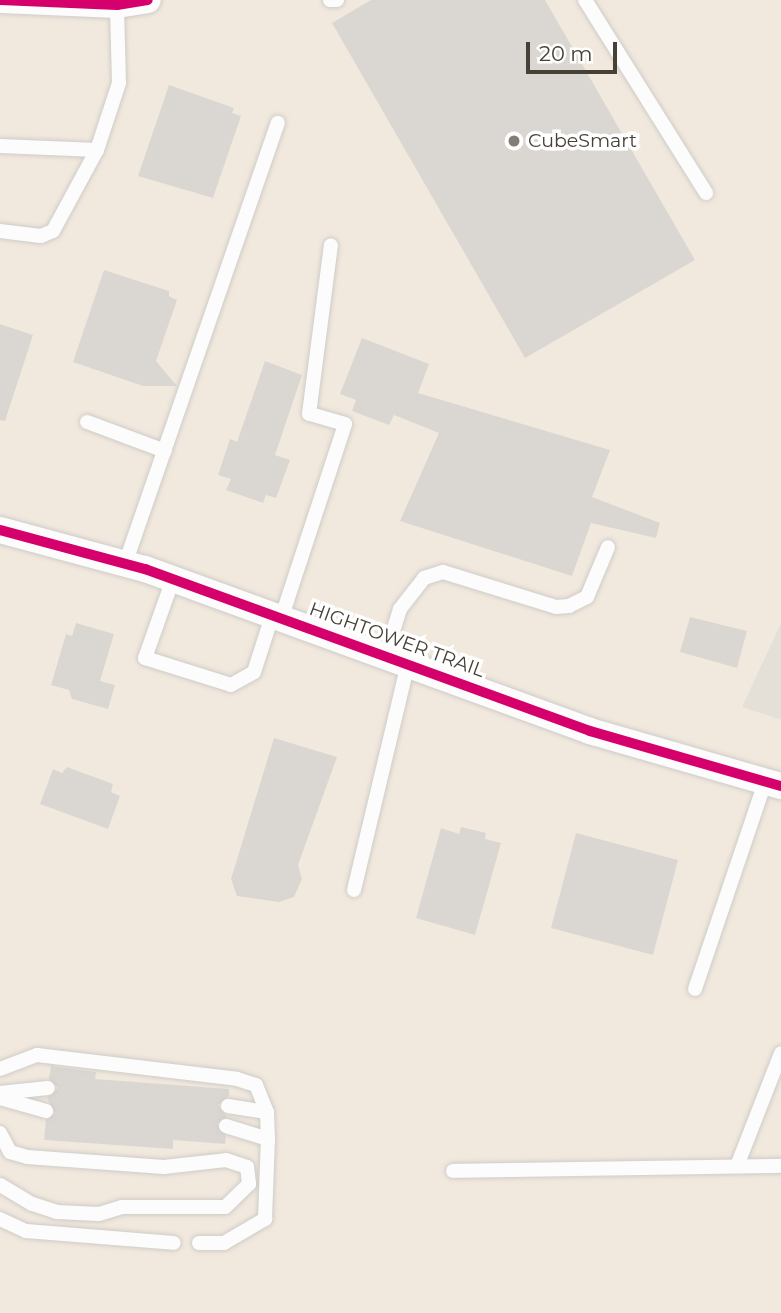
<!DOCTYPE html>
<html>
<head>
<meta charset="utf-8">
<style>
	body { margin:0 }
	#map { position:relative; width:781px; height:1313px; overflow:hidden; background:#f0eeeb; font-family:Montserrat,sans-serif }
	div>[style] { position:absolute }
	.residential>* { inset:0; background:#e4e0d8 }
	.commercial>* { inset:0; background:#f2e9de }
	.building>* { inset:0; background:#dad7d3 }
	.roads { filter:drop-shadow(0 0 2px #ceccc8) drop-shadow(0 0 2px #ceccc8) }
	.service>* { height:14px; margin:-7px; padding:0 7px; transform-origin:7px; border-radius:7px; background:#fdfcfc }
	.minor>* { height:26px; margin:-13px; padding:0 13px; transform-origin:13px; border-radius:13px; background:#fdfcfc }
	.cycleway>* { height:10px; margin:-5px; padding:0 5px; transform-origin:5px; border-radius:5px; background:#d6006c }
	.dots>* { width:19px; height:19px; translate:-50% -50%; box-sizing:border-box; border:4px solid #fff; border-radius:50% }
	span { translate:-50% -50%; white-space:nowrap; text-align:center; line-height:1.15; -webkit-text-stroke:7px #fff; paint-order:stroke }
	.poi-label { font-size:19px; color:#464037 }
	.left { translate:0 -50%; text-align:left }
	.street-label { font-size:19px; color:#464037 }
	.scale { position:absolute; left:526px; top:42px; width:91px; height:32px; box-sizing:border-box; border:4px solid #464037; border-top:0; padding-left:9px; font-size:21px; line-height:24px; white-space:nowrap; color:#464037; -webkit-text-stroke:5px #fff; paint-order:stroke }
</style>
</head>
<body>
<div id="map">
	<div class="residential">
		<div style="clip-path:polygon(781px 623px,781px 720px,741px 707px)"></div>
	</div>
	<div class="commercial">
		<div style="clip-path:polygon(0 0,781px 0,781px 623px,742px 707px,781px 720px,781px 1313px,0 1313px)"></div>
	</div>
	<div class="building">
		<div style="clip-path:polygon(371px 0,545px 0,695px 260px,525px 358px,332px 23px)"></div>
		<div style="clip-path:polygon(169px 85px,234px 108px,232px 113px,241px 116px,213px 198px,138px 176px)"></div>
		<div style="clip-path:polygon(104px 270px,169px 291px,169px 296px,177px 300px,156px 361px,177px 386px,143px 386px,73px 362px)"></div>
		<div style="clip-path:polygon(0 324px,33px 335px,5px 421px,0 420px)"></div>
		<div style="clip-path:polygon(362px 338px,429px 364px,418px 393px,610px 450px,592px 497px,660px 523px,656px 538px,591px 523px,572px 576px,400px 521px,439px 433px,394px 415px,389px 425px,352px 411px,356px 400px,340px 394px)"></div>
		<div style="clip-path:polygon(265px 361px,302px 375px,275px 455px,290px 460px,276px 498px,266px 495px,263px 503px,226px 490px,231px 479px,218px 475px,230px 439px,237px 442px)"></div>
		<div style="clip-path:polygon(690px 617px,747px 631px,737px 668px,680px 652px)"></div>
		<div style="clip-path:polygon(76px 623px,114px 634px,100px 681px,115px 685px,108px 709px,72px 699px,69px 690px,51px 685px,66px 634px,72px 636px)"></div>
		<div style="clip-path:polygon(274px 738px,337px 757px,298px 865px,302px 879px,294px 897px,279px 902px,237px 896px,231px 879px)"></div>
		<div style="clip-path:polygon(67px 767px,113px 784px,111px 792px,120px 796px,108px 829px,40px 804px,53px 769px,62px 773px)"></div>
		<div style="clip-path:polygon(461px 827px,486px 833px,485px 839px,501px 843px,475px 935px,416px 918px,441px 828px,459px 834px)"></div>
		<div style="clip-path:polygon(576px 833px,678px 860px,653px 955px,551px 928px)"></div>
		<div style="clip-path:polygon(51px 1066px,96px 1072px,95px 1079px,229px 1089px,229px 1096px,218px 1105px,227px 1117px,217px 1124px,226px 1136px,225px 1144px,173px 1140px,173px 1149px,44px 1140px,46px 1120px,55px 1113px,47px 1098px,58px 1088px,49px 1079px)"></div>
	</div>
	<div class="roads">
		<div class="service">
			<div style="left:330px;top:0;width:7px"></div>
			<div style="left:585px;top:0;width:228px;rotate:57.9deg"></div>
			<div style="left:0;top:146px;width:97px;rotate:2.4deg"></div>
			<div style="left:0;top:231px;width:41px;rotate:7deg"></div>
			<div style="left:41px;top:236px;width:13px;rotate:-23deg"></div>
			<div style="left:53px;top:231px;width:92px;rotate:-61.5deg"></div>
			<div style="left:97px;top:150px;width:71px;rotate:-71.8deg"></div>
			<div style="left:119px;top:83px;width:78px;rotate:-91.5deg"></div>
			<div style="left:87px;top:422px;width:83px;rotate:20.4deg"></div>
			<div style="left:125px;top:564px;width:467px;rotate:-70.9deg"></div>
			<div style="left:173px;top:579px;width:84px;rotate:109.5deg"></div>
			<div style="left:145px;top:658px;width:90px;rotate:17.4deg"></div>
			<div style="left:231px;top:685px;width:26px;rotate:-29deg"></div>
			<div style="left:254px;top:672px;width:62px;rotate:-72.1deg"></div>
			<div style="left:282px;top:616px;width:202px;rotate:-71.8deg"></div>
			<div style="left:345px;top:424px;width:37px;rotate:-164deg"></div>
			<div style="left:309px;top:414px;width:170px;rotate:-82.6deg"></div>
			<div style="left:386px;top:654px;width:47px;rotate:-72.7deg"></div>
			<div style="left:400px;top:609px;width:39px;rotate:-52deg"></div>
			<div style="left:424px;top:578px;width:20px;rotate:-18deg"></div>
			<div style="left:443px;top:572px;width:118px;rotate:17.2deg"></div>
			<div style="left:556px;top:607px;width:13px;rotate:-4deg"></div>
			<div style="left:569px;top:606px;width:20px;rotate:-27deg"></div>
			<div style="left:587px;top:597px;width:54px;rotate:-67.2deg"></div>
			<div style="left:354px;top:890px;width:233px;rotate:-76.6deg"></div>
			<div style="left:695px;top:989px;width:219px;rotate:-71.3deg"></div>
			<div style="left:0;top:1069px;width:40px;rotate:-21deg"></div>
			<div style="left:37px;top:1055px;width:201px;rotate:6.8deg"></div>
			<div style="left:237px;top:1079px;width:20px;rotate:18deg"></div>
			<div style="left:256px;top:1085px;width:29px;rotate:68deg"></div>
			<div style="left:0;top:1093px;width:48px;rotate:-5.9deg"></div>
			<div style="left:0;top:1098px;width:48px;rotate:15.8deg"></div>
			<div style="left:228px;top:1106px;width:39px;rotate:9deg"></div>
			<div style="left:267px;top:1112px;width:27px;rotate:88deg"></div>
			<div style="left:0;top:1133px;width:21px;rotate:62deg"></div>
			<div style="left:10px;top:1152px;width:18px;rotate:16deg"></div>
			<div style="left:27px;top:1157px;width:137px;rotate:4.2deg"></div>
			<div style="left:164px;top:1167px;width:62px;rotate:-6.4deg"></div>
			<div style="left:226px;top:1160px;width:22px;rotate:18deg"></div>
			<div style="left:247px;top:1167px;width:17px;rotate:83deg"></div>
			<div style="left:249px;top:1184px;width:33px;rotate:136deg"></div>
			<div style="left:225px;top:1207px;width:103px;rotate:180deg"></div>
			<div style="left:122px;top:1207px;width:24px;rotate:163deg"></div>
			<div style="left:99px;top:1214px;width:42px;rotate:-177.3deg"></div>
			<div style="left:57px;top:1212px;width:26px;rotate:-162deg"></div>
			<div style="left:32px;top:1204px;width:37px;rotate:-149deg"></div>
			<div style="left:737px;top:1166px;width:121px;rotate:-68.7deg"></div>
			<div style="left:453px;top:1171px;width:328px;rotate:-0.9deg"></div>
			<div style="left:0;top:1219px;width:29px;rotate:25deg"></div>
			<div style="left:26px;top:1231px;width:148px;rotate:4.6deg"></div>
			<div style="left:199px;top:1243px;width:25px"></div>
			<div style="left:224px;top:1243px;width:48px;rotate:-30.3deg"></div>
			<div style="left:265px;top:1219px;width:80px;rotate:-87.9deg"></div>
			<div style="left:268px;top:1139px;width:44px;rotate:-162.8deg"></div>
		</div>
		<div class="minor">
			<div style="left:1px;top:0;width:116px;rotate:2.5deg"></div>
			<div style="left:117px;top:5px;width:31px;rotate:-9deg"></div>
			<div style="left:0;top:530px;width:150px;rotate:15.1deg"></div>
			<div style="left:145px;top:569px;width:474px;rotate:20deg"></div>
			<div style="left:590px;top:731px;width:199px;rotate:16.1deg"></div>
		</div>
	</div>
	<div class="cycleway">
		<div style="left:1px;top:0;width:116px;rotate:2.5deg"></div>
		<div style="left:117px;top:5px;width:31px;rotate:-9deg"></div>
		<div style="left:0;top:530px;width:150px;rotate:15.1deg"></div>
		<div style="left:145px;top:569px;width:474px;rotate:20deg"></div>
		<div style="left:590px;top:731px;width:199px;rotate:16.1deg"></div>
	</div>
	<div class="dots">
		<div style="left:514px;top:141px;background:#827d76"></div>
	</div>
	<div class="poi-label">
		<span class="left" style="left:528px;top:141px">CubeSmart</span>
	</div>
	<div class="street-label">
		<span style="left:397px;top:640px;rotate:20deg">HIGHTOWER TRAIL</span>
	</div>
	<div class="scale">20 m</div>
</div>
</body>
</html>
